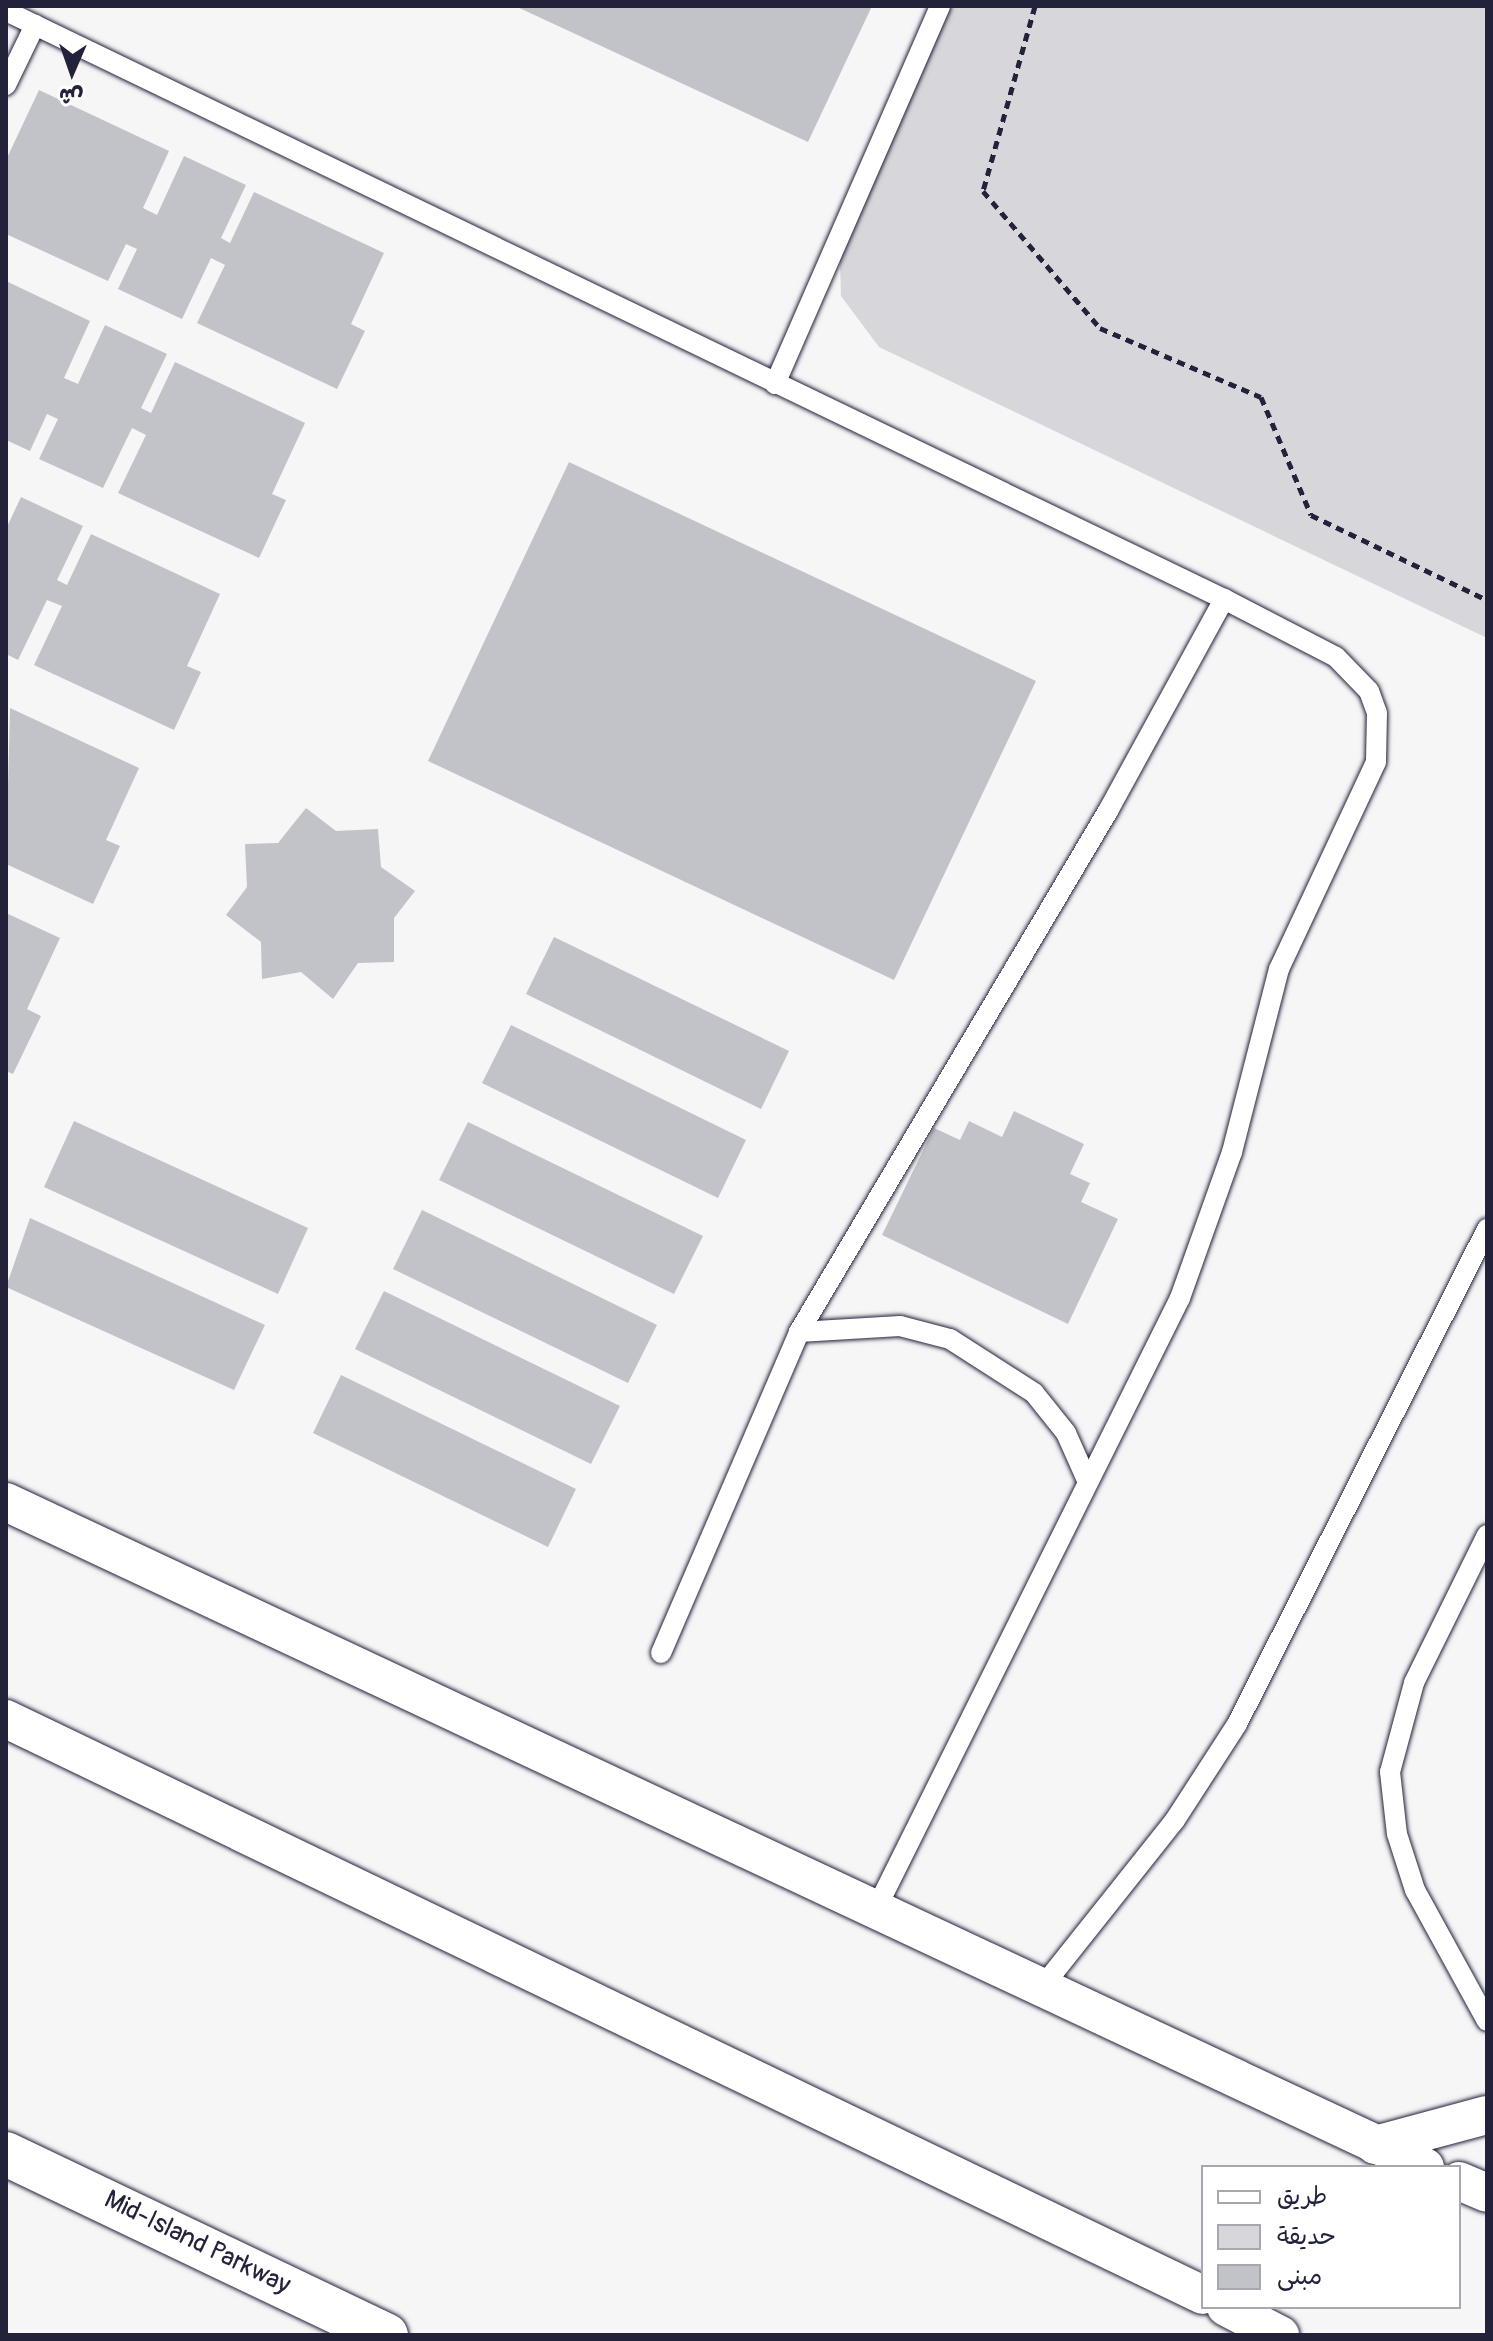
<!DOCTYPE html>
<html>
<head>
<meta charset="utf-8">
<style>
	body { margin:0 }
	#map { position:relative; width:1493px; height:2341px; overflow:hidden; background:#f6f6f7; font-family:Pangolin,"Playpen Sans Arabic",sans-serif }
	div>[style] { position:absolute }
	.green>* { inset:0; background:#d7d7db }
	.building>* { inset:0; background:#c2c2c9 }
	.path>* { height:5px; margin-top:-2.5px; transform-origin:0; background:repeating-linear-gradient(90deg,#22223b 0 8px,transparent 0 14px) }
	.roads { filter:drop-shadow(0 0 2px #22223b) drop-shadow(0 0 2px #22223b) }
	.lane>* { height:20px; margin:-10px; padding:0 10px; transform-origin:10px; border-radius:10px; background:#fff }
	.street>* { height:38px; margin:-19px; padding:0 19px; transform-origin:19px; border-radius:19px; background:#fff }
	.highway>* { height:44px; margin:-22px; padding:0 22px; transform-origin:22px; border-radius:22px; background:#fff }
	span { translate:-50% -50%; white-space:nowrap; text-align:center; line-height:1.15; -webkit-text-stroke:6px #fff; paint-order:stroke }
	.street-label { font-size:26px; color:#22223b }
	.frame { position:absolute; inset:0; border:8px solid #22223b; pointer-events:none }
	.legend { position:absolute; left:1201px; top:2165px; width:260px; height:144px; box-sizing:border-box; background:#fff; border:2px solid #a7a7b1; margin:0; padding:10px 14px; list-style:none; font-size:24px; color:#22223b }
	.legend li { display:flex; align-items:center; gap:16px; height:40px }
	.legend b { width:40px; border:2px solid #a7a7b1 }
	.north { position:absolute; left:32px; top:32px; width:80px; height:80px; -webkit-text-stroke:6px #fff; paint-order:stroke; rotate:182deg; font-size:22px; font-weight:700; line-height:32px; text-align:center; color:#22223b }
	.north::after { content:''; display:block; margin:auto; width:28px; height:36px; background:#22223b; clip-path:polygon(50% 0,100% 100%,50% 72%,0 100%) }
</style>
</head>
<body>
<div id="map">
	<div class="green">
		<div style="clip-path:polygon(939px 6px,1487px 6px,1487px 638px,879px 347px,841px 296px,839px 225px)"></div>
	</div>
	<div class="building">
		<div style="clip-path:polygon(515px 6px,872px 6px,808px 142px)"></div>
		<div style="clip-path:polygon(39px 90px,169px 151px,143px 208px,157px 215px,184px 156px,246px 185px,221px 238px,230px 243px,254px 192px,384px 253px,351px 324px,365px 331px,337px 389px,197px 323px,225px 265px,211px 258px,182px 319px,118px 289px,137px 249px,126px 244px,108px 281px,6px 234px,6px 160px)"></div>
		<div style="clip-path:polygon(6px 281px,90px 321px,64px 378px,78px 384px,105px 325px,167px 354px,141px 408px,151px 413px,175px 362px,305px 423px,272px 494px,286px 500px,259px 558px,118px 493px,146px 435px,132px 428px,103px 488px,39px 459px,58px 419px,47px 414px,30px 451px,6px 440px)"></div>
		<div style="clip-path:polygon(569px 462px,1036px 681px,894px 980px,428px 761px)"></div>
		<div style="clip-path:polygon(21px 497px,83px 526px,57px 580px,67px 585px,91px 534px,220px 594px,187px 666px,201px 672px,174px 730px,34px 665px,62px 606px,47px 600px,18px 660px,6px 654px,6px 529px)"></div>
		<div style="clip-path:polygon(10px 708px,139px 768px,106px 840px,120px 846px,93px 904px,6px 864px)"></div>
		<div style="clip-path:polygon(306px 808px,336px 831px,378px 829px,381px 867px,415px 891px,394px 918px,394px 962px,358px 963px,333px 999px,301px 972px,262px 979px,261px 942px,226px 915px,247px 887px,245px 844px,278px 843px)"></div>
		<div style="clip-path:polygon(6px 913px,60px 938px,27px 1009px,41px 1016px,13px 1074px,6px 1071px)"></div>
		<div style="clip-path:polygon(554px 937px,789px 1051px,761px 1109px,526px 994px)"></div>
		<div style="clip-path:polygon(511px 1025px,746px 1140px,718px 1198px,482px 1083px)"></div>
		<div style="clip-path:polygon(1014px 1111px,1084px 1144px,1070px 1174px,1090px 1183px,1081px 1202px,1118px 1219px,1068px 1324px,882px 1235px,934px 1128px,960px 1140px,969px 1121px,1002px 1137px)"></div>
		<div style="clip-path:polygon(74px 1121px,308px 1228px,278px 1294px,44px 1187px)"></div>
		<div style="clip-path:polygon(468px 1122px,703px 1236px,674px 1294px,439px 1180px)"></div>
		<div style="clip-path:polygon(422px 1210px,657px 1325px,628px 1383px,393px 1269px)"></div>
		<div style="clip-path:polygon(30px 1218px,265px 1325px,234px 1390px,6px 1287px)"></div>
		<div style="clip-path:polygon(384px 1291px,620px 1406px,591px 1464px,355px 1349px)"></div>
		<div style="clip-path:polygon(341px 1375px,576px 1489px,548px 1547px,313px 1433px)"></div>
	</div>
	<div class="path">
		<div style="left:1035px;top:6px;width:192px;rotate:105.7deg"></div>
		<div style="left:983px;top:191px;width:180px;rotate:49.5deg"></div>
		<div style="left:1100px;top:328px;width:175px;rotate:23.2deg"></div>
		<div style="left:1261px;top:397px;width:128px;rotate:67deg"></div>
		<div style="left:1311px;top:515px;width:195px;rotate:25.8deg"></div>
	</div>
	<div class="roads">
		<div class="lane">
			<div style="left:6px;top:11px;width:1353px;rotate:25.77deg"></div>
			<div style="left:1224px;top:599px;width:126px;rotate:27.4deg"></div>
			<div style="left:1336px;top:657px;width:47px;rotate:45.9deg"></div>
			<div style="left:1369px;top:691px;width:23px;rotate:70deg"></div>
			<div style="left:1377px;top:713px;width:49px;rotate:91.2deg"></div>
			<div style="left:1376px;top:762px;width:229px;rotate:115.1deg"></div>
			<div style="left:1279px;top:969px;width:189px;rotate:104.4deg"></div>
			<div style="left:1232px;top:1152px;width:155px;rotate:109.6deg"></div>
			<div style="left:1180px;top:1298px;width:687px;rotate:116.45deg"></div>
			<div style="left:6px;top:85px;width:67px;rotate:-64.2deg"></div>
			<div style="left:775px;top:384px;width:412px;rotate:-66.4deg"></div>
			<div style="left:799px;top:1332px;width:101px;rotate:-3.4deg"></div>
			<div style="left:900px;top:1326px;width:52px;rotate:14.6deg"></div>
			<div style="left:950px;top:1339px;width:100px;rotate:32.7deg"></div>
			<div style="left:1034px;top:1393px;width:51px;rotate:51.3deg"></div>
			<div style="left:1066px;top:1433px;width:49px;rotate:66deg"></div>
			<div style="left:1487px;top:1535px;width:165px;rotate:116.3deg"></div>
			<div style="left:1414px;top:1683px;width:92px;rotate:105.1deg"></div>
			<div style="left:1390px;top:1772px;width:62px;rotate:83.6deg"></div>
			<div style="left:1397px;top:1834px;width:59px;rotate:72.2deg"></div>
			<div style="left:1415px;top:1890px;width:149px;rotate:61.2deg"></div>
			<div style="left:661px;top:1653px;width:349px;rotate:-66.7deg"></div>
			<div style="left:799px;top:1332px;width:606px;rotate:-59.33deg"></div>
			<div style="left:1108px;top:811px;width:242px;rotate:-61.3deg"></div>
			<div style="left:1039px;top:1991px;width:218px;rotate:-51.5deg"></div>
			<div style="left:1175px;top:1820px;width:114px;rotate:-57.1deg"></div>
			<div style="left:1237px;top:1724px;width:555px;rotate:-63.2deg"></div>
		</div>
		<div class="street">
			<div style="left:6px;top:1502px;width:1567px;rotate:25.11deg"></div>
			<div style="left:6px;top:1719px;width:1328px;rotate:25.7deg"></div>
			<div style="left:1375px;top:2145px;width:116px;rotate:-15deg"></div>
			<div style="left:1459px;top:2181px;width:30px;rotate:23deg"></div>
			<div style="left:1226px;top:2307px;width:61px;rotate:27.4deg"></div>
		</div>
		<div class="highway">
			<div style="left:6px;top:2154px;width:421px;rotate:25.5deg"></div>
		</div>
	</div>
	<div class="street-label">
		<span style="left:197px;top:2243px;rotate:26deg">Mid-Island Parkway</span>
	</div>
	<div class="frame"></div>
	<ul class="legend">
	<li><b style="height:10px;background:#fff"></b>طريق</li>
	<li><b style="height:22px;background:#d7d7db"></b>حديقة</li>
	<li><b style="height:22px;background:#c2c2c9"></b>مبنى</li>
	</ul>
	<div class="north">ش</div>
</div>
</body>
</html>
